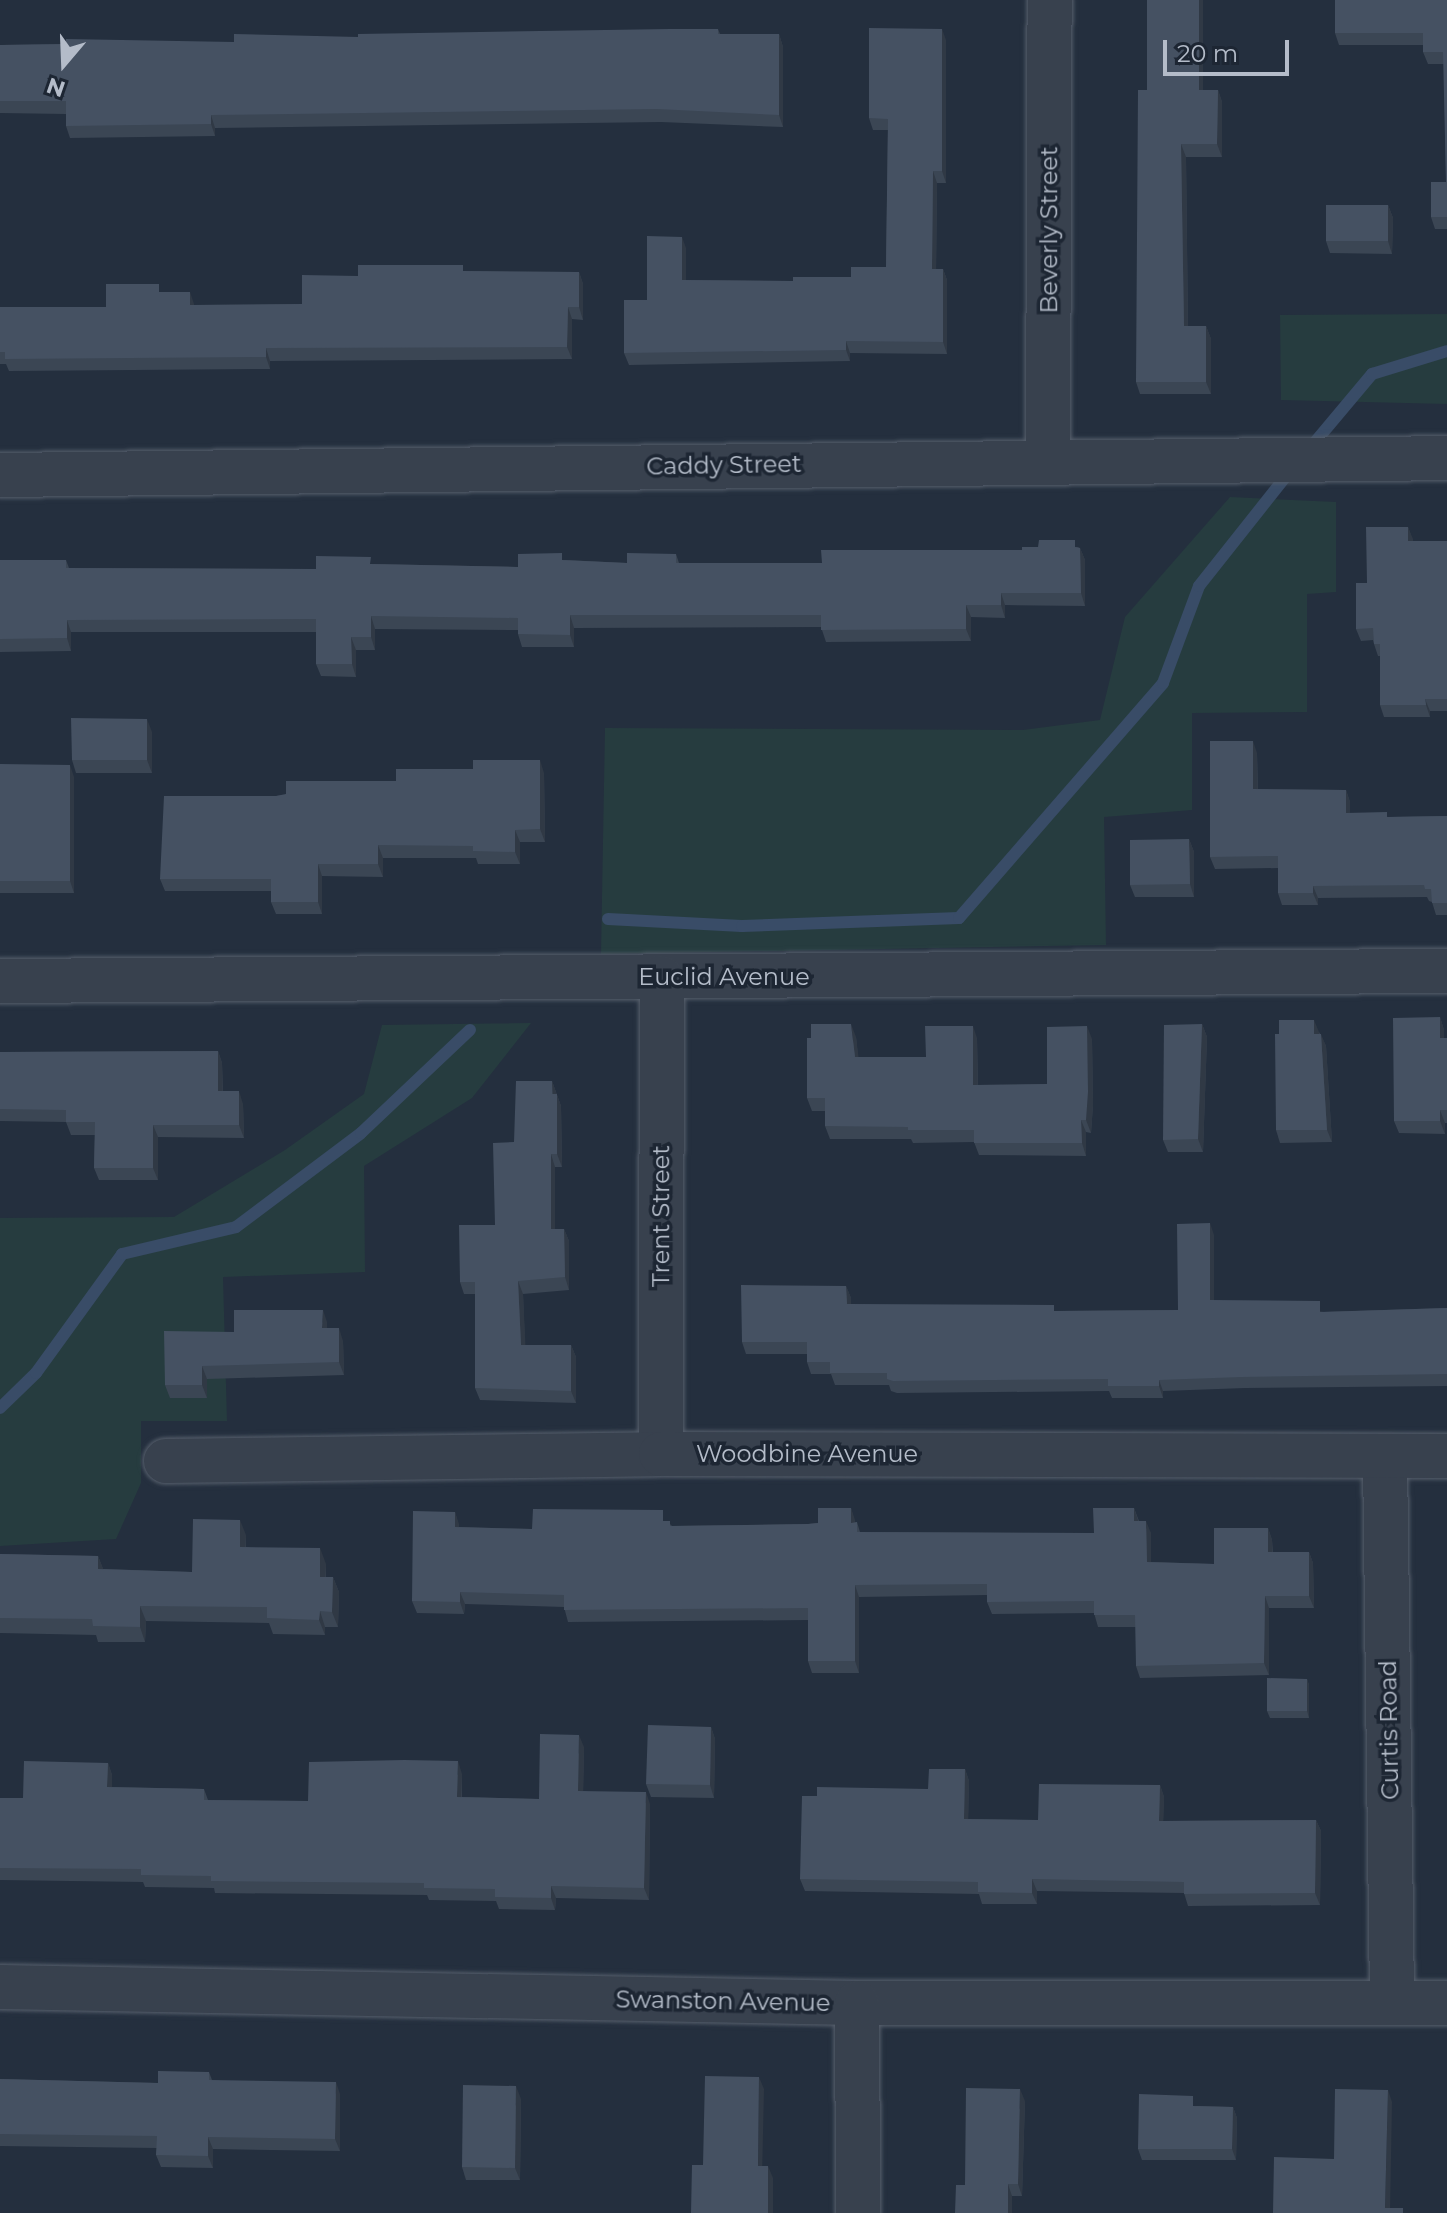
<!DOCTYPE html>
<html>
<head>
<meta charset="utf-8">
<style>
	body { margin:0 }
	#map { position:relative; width:1447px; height:2213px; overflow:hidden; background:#242f3e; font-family:Montserrat,sans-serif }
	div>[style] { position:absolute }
	.green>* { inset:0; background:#263c3f }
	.stream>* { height:12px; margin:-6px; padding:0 6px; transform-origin:6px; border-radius:6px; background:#394c67 }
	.roads { filter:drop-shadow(0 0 2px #565f6c) drop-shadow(0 0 2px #565f6c) }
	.minor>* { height:44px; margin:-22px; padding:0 22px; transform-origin:22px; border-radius:22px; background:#38414e }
	.wall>* { inset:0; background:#3b4654 }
	.shaded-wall>* { inset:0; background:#303945 }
	.building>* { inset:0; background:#455162 }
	span { translate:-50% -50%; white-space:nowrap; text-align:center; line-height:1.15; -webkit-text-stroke:7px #1d2633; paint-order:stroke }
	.street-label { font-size:24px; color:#b4bcc9 }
	.north { position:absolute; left:24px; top:24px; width:80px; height:80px; -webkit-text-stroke:6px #1d2633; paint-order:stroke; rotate:199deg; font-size:22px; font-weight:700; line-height:32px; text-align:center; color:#b4bcc9 }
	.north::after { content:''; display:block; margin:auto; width:28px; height:36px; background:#b4bcc9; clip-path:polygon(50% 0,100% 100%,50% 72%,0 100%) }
	.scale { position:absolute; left:1163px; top:40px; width:126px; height:36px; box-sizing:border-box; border:4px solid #b4bcc9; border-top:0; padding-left:10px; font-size:24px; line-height:28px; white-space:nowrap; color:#b4bcc9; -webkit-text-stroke:6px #1d2633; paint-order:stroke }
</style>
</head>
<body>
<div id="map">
	<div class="green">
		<div style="clip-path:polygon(1447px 314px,1447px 404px,1281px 400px,1280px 315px)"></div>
		<div style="clip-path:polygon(1230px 497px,1336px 502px,1336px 592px,1307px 594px,1307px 712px,1192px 713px,1192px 810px,1104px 817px,1106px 945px,601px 954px,605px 728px,1023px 730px,1100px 720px,1125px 617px)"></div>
		<div style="clip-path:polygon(531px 1023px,472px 1098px,364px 1166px,365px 1272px,223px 1277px,227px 1421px,141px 1421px,141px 1483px,116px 1539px,0 1546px,0 1218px,174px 1217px,285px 1150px,364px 1094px,382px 1025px)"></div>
	</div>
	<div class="stream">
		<div style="left:1310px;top:448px;width:97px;rotate:-50deg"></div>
		<div style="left:1372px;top:374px;width:78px;rotate:-17deg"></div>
		<div style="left:608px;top:919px;width:134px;rotate:3deg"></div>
		<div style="left:742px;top:926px;width:217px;rotate:-2.1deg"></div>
		<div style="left:959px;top:918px;width:311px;rotate:-49deg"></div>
		<div style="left:1163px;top:683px;width:103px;rotate:-69.6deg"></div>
		<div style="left:1199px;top:586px;width:147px;rotate:-51.6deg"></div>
		<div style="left:0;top:1408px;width:50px;rotate:-44.2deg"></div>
		<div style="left:36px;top:1373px;width:147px;rotate:-54.1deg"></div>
		<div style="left:122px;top:1254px;width:117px;rotate:-13.3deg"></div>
		<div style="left:236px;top:1227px;width:156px;rotate:-36.9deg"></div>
		<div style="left:361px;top:1133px;width:150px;rotate:-43.4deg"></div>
	</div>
	<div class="roads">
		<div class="minor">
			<div style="left:1048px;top:461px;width:461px;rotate:-89.8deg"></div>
			<div style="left:0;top:475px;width:1447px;rotate:-0.67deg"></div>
			<div style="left:0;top:981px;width:1447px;rotate:-0.4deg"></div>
			<div style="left:661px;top:1454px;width:476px;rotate:-89.9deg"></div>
			<div style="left:1385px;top:1457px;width:545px;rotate:89.26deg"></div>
			<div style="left:166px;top:1461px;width:495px;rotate:-0.8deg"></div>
			<div style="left:661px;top:1454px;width:786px;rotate:0.15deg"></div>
			<div style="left:0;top:1987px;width:857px;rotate:1.07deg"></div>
			<div style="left:857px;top:2003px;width:590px"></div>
			<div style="left:857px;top:2003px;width:210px;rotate:89.7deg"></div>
		</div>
	</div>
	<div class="wall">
		<div style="clip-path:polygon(1203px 0,1203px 90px,1218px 90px,1222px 102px,1222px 157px,1186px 157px,1188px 326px,1206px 326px,1211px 339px,1211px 394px,1140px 394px,1136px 382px,1147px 90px)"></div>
		<div style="clip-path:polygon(1447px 0,1447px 229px,1435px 229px,1431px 217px,1446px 182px,1444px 64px,1428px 64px,1423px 52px,1423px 45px,1339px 45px,1335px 33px)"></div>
		<div style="clip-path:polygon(718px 29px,720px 34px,779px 34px,783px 47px,783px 127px,661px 122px,215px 128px,215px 136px,70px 138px,66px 126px,66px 114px,0 113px,0 45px,234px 42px,358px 37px)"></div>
		<div style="clip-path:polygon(946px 40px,946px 183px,937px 183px,936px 269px,943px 269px,947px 280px,947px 354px,850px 353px,850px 361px,629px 365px,624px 353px,647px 300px,686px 248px,686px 280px,793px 281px,851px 277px,886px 267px,888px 130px,873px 130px,869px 118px)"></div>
		<div style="clip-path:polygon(1388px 205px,1393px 218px,1392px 254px,1330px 253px,1326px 241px)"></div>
		<div style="clip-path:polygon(465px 271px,579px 272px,583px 284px,583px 320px,572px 319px,572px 359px,270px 361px,270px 369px,9px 371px,6px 364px,0 364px,0 307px,106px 307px,162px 292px,194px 305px,302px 304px,358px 276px)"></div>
		<div style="clip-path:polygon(1408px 527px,1413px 541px,1447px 541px,1447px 711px,1430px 711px,1430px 717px,1384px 717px,1380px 705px,1380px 656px,1378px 656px,1374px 644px,1373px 640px,1361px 641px,1356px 629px,1367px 583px)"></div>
		<div style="clip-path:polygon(1077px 547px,1080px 548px,1085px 560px,1085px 606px,1005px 605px,1005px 618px,971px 617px,971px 641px,826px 642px,821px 627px,574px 628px,574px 647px,522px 647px,518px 634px,518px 630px,375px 629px,375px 650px,356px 650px,356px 677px,321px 676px,316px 664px,316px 632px,71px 632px,71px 651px,0 652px,0 560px,66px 560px,69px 568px,316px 569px,373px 564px,518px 567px,565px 560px,627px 563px,676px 554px,679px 563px,822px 563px)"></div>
		<div style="clip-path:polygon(152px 732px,152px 773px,76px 773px,72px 760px)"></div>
		<div style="clip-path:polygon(1257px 753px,1258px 789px,1346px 790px,1350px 802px,1350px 813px,1389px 817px,1447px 816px,1447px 915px,1436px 915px,1432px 902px,1429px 901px,1427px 897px,1318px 898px,1318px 905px,1282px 905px,1278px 893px,1278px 868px,1215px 869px,1210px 857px)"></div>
		<div style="clip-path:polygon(0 764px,74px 777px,74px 893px,0 893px)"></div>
		<div style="clip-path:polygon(544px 773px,545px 842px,520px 842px,520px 864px,478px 864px,476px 858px,383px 858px,383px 877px,322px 876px,322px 914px,276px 914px,271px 902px,271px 891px,165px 891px,160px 879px,276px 796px,396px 781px)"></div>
		<div style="clip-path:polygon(1189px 839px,1194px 852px,1194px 897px,1135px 897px,1130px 885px)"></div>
		<div style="clip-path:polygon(1440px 1017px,1444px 1030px,1444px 1038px,1447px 1038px,1447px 1123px,1445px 1123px,1445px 1134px,1399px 1133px,1394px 1121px)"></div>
		<div style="clip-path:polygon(1202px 1024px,1207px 1037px,1203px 1152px,1168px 1152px,1163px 1140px)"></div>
		<div style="clip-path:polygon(1319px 1032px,1326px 1046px,1332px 1142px,1280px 1143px,1276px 1130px)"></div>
		<div style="clip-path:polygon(856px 1037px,858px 1057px,926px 1057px,977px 1038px,978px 1085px,1047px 1084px,1092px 1039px,1093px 1105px,1091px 1133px,1086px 1132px,1086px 1156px,979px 1155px,974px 1142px,913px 1143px,911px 1139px,830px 1139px,825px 1126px,825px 1111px,812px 1111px,807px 1098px)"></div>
		<div style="clip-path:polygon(218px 1051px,222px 1063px,223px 1091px,243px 1104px,244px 1138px,158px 1137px,158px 1180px,99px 1180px,94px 1168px,95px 1135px,71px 1135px,66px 1122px,0 1121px,0 1052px)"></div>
		<div style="clip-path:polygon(552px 1081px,561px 1106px,562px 1167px,555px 1167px,555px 1229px,564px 1229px,569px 1241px,569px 1290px,523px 1294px,525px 1345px,571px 1345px,576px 1357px,576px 1403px,480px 1400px,475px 1388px,475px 1294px,464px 1294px,460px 1282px,495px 1225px)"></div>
		<div style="clip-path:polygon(1214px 1235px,1214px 1300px,1324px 1312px,1447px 1308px,1447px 1386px,1245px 1388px,1163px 1391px,1163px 1398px,1112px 1398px,1109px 1391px,897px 1393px,891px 1391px,889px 1385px,835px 1385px,831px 1374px,811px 1374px,807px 1362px,807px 1354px,746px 1354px,742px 1342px,846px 1286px,851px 1298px,851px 1304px,1056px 1311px,1178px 1310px)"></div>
		<div style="clip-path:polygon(327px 1322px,327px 1328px,343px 1341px,344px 1375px,207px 1379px,207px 1398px,170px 1398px,165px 1385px,234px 1332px)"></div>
		<div style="clip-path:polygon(851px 1508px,855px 1523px,857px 1522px,860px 1532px,1094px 1533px,1134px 1508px,1139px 1521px,1151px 1533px,1151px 1562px,1214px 1564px,1268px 1528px,1272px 1540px,1273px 1552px,1309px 1552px,1313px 1563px,1314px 1608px,1269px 1608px,1269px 1675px,1140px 1678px,1136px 1666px,1136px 1627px,1098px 1627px,1094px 1613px,992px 1614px,987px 1602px,987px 1595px,859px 1597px,859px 1673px,812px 1673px,808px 1661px,808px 1620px,568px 1622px,564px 1607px,465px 1604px,464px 1614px,417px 1613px,412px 1601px,455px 1512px,459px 1527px,532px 1529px,667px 1521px,672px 1526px,808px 1524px,818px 1523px)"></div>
		<div style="clip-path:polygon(246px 1535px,246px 1547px,326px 1564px,326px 1577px,333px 1577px,339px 1592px,338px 1627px,325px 1627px,325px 1635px,273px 1634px,269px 1623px,146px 1621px,145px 1642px,98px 1642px,96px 1635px,0 1633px,0 1554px,98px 1556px,103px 1569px,192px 1572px)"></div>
		<div style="clip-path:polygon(1307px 1679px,1309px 1685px,1309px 1718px,1270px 1718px,1267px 1711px)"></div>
		<div style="clip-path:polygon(711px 1727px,715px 1739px,714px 1798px,651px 1797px,646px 1784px)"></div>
		<div style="clip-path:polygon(584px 1747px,583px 1791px,650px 1804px,649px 1900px,556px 1898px,555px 1910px,499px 1909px,496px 1901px,429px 1900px,427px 1895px,215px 1893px,214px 1888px,145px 1887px,143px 1882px,0 1880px,0 1798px,23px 1798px,108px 1763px,112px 1775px,112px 1787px,204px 1789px,208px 1800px,308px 1801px,462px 1774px,462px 1797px,539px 1799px)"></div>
		<div style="clip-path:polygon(965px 1769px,969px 1781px,968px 1819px,1038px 1820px,1160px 1785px,1164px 1797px,1163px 1821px,1316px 1820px,1321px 1831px,1320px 1905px,1188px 1906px,1184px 1893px,1037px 1891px,1037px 1904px,982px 1904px,979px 1894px,805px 1891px,800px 1879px,817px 1796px,928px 1789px)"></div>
		<div style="clip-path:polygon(209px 2072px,212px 2080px,340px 2094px,340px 2151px,213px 2149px,213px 2168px,161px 2167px,156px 2155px,157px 2148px,0 2146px,0 2079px,158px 2083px)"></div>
		<div style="clip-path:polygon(521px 2099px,520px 2180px,466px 2180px,462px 2167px)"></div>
		<div style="clip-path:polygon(1025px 2101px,1022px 2196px,1012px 2196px,965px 2185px)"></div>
		<div style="clip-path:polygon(1197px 2106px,1233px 2107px,1237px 2118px,1236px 2160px,1142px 2160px,1138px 2149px)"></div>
	</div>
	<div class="shaded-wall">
		<div style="clip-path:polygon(1199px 0,1203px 0,1203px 102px,1199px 90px)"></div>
		<div style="clip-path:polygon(942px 29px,946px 40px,946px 183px,942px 171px)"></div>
		<div style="clip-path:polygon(779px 34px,783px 47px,783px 127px,779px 115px)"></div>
		<div style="clip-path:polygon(1218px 90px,1222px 102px,1222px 157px,1217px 144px)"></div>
		<div style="clip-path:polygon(211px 115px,215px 128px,215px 136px,211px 124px)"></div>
		<div style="clip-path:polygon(1181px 144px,1186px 157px,1188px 338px,1184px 326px)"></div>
		<div style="clip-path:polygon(933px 171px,937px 183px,936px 280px,932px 269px)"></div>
		<div style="clip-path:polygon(1388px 205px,1393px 218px,1392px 254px,1388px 241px)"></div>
		<div style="clip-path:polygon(682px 237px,686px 248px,686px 291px,682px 280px)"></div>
		<div style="clip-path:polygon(943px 269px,947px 280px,947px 354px,943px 342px)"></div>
		<div style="clip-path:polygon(579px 272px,583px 284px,583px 320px,579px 307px)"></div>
		<div style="clip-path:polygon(190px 292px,194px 304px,194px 317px,190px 305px)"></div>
		<div style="clip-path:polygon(568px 307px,572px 319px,572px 359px,567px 347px)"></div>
		<div style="clip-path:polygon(1206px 326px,1211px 339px,1211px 394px,1206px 382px)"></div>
		<div style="clip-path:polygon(846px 341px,850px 353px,850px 361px,846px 350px)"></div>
		<div style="clip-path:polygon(266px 348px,270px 361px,270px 369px,266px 357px)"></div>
		<div style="clip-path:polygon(1408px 527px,1413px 539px,1413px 553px,1408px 541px)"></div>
		<div style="clip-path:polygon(1080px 548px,1085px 560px,1085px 606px,1081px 593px)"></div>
		<div style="clip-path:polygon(1001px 593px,1005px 605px,1005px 618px,1001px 605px)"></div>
		<div style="clip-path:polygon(966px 605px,971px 617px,971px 641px,966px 629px)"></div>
		<div style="clip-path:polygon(570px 615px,574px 628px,574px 647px,570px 635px)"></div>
		<div style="clip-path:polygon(371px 616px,375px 629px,375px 650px,371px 637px)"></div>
		<div style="clip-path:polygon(67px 620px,71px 632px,71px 651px,67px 638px)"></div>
		<div style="clip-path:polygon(351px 637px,356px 650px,356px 677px,352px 664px)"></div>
		<div style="clip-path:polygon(1425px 699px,1430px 711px,1430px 717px,1426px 705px)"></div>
		<div style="clip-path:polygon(147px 719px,152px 732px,152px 773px,147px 760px)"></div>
		<div style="clip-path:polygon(1253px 741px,1257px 753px,1258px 802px,1253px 789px)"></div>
		<div style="clip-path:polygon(540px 760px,544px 773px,545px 842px,540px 829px)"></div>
		<div style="clip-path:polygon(70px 765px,74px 777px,74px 893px,70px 881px)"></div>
		<div style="clip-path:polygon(1346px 790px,1350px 802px,1350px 825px,1346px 813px)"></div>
		<div style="clip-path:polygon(515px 830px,520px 842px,520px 864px,515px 852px)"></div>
		<div style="clip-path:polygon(1189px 839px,1194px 852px,1194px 897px,1190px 884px)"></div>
		<div style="clip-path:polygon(378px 845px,383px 858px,383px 877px,378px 864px)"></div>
		<div style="clip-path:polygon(318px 864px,322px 876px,322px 914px,318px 902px)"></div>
		<div style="clip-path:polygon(1313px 886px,1318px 898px,1318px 905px,1313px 893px)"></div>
		<div style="clip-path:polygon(1440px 1017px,1444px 1030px,1444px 1050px,1440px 1038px)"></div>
		<div style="clip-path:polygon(1314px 1020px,1319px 1032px,1319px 1046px,1314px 1034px)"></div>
		<div style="clip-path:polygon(851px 1024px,856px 1037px,860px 1069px,855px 1057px)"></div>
		<div style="clip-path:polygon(1202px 1024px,1207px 1037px,1203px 1152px,1198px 1139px)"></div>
		<div style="clip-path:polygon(973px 1026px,977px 1038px,978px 1097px,973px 1085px)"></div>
		<div style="clip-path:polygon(1087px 1026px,1092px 1039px,1093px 1105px,1091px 1133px,1086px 1120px)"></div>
		<div style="clip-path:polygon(1321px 1034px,1326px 1046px,1332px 1142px,1327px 1130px)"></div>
		<div style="clip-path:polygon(218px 1051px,222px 1063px,223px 1104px,218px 1091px)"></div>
		<div style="clip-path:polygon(552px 1081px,561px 1106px,562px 1167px,557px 1154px)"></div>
		<div style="clip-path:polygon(239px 1091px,243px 1104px,244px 1138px,239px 1125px)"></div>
		<div style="clip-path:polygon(1440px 1110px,1445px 1123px,1445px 1134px,1440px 1121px)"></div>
		<div style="clip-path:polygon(1081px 1120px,1086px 1132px,1086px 1156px,1082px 1143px)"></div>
		<div style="clip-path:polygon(153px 1125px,158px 1137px,158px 1180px,153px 1168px)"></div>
		<div style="clip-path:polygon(551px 1154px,555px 1167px,555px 1241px,551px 1229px)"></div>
		<div style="clip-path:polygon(1210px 1223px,1214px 1235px,1214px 1312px,1210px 1300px)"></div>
		<div style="clip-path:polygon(564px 1229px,569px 1241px,569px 1290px,565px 1277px)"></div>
		<div style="clip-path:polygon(518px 1281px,523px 1294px,526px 1357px,521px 1345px)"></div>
		<div style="clip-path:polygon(846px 1286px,851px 1298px,851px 1316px,847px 1304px)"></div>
		<div style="clip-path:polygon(323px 1310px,327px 1322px,327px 1340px,322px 1328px)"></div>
		<div style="clip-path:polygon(339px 1328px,343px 1341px,344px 1375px,339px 1362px)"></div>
		<div style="clip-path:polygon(571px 1345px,576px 1357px,576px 1403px,571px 1391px)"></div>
		<div style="clip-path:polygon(202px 1366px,207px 1379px,207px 1398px,202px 1385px)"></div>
		<div style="clip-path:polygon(1159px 1380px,1163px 1391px,1163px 1398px,1159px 1386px)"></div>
		<div style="clip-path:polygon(851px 1508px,855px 1520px,855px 1535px,851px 1523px)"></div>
		<div style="clip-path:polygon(1134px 1508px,1138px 1520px,1139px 1533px,1134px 1521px)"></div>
		<div style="clip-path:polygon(455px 1512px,459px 1524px,459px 1539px,455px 1527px)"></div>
		<div style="clip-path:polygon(240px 1520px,246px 1535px,245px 1562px,240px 1547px)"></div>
		<div style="clip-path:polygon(1146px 1521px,1151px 1533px,1151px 1574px,1147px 1562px)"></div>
		<div style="clip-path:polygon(1268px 1528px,1272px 1540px,1273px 1564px,1268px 1552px)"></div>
		<div style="clip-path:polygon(320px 1548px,326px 1564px,325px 1592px,320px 1577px)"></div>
		<div style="clip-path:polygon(1309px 1552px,1313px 1563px,1314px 1608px,1309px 1596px)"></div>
		<div style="clip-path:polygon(98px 1556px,104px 1571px,98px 1569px)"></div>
		<div style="clip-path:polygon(333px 1577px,339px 1592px,338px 1627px,332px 1612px)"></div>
		<div style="clip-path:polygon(855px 1585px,859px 1597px,859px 1673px,855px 1661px)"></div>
		<div style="clip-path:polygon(460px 1592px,465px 1604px,464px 1614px,460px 1602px)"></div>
		<div style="clip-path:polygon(1265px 1596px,1269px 1608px,1269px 1675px,1264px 1663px)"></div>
		<div style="clip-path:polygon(140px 1606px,146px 1621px,145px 1642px,140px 1627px)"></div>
		<div style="clip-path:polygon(320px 1611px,325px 1627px,325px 1635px,319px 1620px)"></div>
		<div style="clip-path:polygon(1307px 1679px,1309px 1685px,1309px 1718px,1307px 1711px)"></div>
		<div style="clip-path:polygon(711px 1727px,715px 1739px,714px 1798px,710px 1785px)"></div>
		<div style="clip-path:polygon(579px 1735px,584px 1747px,583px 1803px,578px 1791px)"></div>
		<div style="clip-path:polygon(458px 1761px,462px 1774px,461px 1809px,457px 1797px)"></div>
		<div style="clip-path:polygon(108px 1763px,112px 1775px,112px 1799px,107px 1787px)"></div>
		<div style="clip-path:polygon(965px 1769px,969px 1781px,968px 1831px,964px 1819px)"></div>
		<div style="clip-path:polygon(1160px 1785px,1164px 1797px,1163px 1833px,1159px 1821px)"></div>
		<div style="clip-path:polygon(646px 1792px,650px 1804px,649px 1900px,644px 1888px)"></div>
		<div style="clip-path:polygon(1316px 1820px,1321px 1831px,1320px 1905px,1315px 1893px)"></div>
		<div style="clip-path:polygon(1032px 1879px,1037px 1891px,1037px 1904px,1032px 1893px)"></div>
		<div style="clip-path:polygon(551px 1886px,556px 1898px,555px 1910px,551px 1898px)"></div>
		<div style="clip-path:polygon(759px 2077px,764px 2089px,762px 2178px,758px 2166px)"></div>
		<div style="clip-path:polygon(336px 2082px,340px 2094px,340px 2151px,335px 2139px)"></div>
		<div style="clip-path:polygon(516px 2086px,521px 2099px,520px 2180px,515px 2168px)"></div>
		<div style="clip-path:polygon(1020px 2089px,1025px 2101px,1022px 2196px,1018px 2184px)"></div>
		<div style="clip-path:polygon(1388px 2090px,1392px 2102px,1390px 2213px,1385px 2208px)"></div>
		<div style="clip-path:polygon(1233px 2107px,1237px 2118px,1236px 2160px,1232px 2149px)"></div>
		<div style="clip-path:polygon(208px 2137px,213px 2149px,213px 2168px,208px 2156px)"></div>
		<div style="clip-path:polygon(768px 2166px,773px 2178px,773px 2213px,768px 2213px)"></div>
		<div style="clip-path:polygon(1008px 2184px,1012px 2196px,1012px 2213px,1008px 2213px)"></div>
	</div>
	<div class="building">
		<div style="clip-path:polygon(1147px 0,1199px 0,1199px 90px,1218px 90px,1217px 144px,1181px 144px,1184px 326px,1206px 326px,1206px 382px,1136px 382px,1138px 90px,1147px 90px)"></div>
		<div style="clip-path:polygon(1335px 0,1447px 0,1447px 217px,1431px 217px,1431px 182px,1446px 182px,1443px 52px,1423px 52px,1423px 33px,1335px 33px)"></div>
		<div style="clip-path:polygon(869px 28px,942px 29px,942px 171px,933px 171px,932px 269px,943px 269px,943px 342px,846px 341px,846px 350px,624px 353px,624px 300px,647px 300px,647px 236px,682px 237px,682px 280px,793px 281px,793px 277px,851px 277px,851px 267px,886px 267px,888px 119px,869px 118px)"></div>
		<div style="clip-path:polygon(670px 29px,718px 29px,718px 34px,779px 34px,779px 115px,657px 109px,211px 115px,211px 124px,66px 126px,66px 101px,0 101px,0 45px,66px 44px,66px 39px,234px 42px,234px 34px,358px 37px,358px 34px)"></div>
		<div style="clip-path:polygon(1326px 205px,1388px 205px,1388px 241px,1326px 241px)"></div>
		<div style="clip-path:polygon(358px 265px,463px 265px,463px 271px,579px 272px,579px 307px,568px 307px,567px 347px,266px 348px,266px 357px,5px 359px,5px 352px,0 352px,0 307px,106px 307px,106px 284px,159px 284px,159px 292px,190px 292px,190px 305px,302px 304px,302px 275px,358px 276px)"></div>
		<div style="clip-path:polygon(1366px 527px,1408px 527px,1408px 541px,1447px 541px,1447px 699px,1425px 699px,1426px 705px,1380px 705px,1380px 644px,1374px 644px,1373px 628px,1356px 629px,1356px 583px,1367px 583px)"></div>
		<div style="clip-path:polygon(1039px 540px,1075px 540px,1075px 547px,1080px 548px,1081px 593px,1001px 593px,1001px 605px,966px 605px,966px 629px,821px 630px,821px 615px,570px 615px,570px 635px,518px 634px,518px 618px,371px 616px,371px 637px,351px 637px,352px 664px,316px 664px,316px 619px,67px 620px,67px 638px,0 639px,0 560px,66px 560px,66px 568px,316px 569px,316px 556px,371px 557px,370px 564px,518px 567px,518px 554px,562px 553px,562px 560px,627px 563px,627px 553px,676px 554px,676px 563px,822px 563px,821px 550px,1022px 550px,1022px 547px,1038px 547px)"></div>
		<div style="clip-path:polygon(71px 718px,147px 719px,147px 760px,72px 760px)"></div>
		<div style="clip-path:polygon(1210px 741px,1253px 741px,1253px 789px,1346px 790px,1346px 813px,1387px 812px,1387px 817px,1447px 816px,1447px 903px,1432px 903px,1431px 889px,1425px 889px,1424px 885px,1313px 886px,1313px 893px,1278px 893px,1278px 856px,1210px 857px)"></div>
		<div style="clip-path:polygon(473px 760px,540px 760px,540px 829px,515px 830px,515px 852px,473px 851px,473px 846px,378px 845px,378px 864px,318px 864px,318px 902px,271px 902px,271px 879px,160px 879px,164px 796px,276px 796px,286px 794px,286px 781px,396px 781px,396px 769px,473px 769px)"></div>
		<div style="clip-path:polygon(0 764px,70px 765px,70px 881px,0 881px)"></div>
		<div style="clip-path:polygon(1189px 839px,1190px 884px,1130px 885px,1130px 840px)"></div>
		<div style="clip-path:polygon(1440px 1017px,1440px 1038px,1447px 1038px,1447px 1110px,1440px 1110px,1440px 1121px,1394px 1121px,1393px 1018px)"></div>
		<div style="clip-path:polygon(1279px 1020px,1314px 1020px,1314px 1034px,1321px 1034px,1327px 1130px,1276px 1130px,1275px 1034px,1279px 1034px)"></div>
		<div style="clip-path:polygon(811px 1024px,851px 1024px,855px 1057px,926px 1057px,925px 1026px,973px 1026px,973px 1085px,1047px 1084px,1047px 1027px,1087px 1026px,1088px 1092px,1086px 1120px,1081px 1120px,1082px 1143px,974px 1143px,974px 1130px,908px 1130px,908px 1127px,825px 1126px,825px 1098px,807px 1098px,807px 1038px,811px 1038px)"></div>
		<div style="clip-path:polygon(1202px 1024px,1198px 1139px,1163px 1140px,1164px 1025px)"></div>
		<div style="clip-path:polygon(218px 1051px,218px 1091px,239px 1091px,239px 1125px,153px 1125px,153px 1168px,94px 1168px,95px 1122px,66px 1122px,66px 1110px,0 1109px,0 1052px)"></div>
		<div style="clip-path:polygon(516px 1081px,552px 1081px,552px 1094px,557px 1094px,557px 1154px,551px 1154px,551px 1229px,564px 1229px,565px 1277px,518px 1281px,521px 1345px,571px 1345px,571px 1391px,475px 1388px,475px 1282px,460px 1282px,459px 1225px,495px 1225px,493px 1143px,514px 1142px)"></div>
		<div style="clip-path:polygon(1210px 1223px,1210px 1300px,1320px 1301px,1320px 1312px,1447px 1308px,1447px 1374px,1241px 1377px,1159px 1380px,1159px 1386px,1108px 1386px,1108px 1379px,893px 1381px,887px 1379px,887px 1373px,830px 1373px,830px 1362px,807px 1362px,807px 1342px,742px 1342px,741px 1285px,846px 1286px,847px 1304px,1054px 1305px,1054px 1311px,1178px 1310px,1177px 1224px)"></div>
		<div style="clip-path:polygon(234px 1310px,323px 1310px,322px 1328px,339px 1328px,339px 1362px,202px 1366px,202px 1385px,165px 1385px,164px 1331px,234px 1332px)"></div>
		<div style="clip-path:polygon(818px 1508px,851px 1508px,851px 1523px,857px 1522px,857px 1532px,1094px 1533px,1093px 1508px,1134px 1508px,1134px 1521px,1146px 1521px,1147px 1562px,1214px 1564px,1214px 1528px,1268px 1528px,1268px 1552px,1309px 1552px,1309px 1596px,1265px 1596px,1264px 1663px,1136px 1666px,1135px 1615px,1094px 1615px,1094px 1601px,987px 1602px,987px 1584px,855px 1585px,855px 1661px,808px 1661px,808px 1608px,564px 1610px,564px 1595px,460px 1592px,460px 1602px,412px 1601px,413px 1511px,455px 1512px,455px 1527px,532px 1529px,533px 1509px,663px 1510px,663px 1521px,670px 1521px,670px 1526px,808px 1524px,818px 1523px)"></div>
		<div style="clip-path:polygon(193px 1519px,240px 1520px,240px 1547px,320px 1548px,320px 1577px,333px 1577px,332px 1612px,320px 1611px,319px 1620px,267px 1618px,267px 1607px,140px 1606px,140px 1627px,93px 1626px,92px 1619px,0 1618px,0 1554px,98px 1556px,98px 1569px,192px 1572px)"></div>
		<div style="clip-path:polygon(1267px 1678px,1307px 1679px,1307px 1711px,1267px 1711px)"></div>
		<div style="clip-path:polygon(648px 1725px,711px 1727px,710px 1785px,646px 1784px)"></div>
		<div style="clip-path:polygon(540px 1734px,579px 1735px,578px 1791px,646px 1792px,644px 1888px,551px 1886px,551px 1898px,495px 1897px,495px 1889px,424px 1888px,424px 1883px,211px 1881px,211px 1876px,141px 1875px,141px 1869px,0 1868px,0 1798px,23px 1798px,24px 1761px,108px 1763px,107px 1787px,204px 1789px,204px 1800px,308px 1801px,309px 1762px,404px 1760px,458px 1761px,457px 1797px,539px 1799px)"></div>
		<div style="clip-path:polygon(929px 1769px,965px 1769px,964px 1819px,1038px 1820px,1039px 1784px,1160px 1785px,1159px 1821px,1316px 1820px,1315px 1893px,1184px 1894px,1184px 1882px,1032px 1879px,1032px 1893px,978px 1892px,978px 1882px,800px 1879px,802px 1796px,817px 1796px,817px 1787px,928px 1789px)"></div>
		<div style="clip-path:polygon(158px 2071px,209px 2072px,209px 2080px,336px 2082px,335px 2139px,208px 2137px,208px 2156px,156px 2155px,157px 2136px,0 2134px,0 2079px,158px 2083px)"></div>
		<div style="clip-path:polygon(705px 2076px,759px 2077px,758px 2166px,768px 2166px,768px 2213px,691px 2213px,692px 2165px,703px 2165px)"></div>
		<div style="clip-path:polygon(463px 2085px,516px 2086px,515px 2168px,462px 2167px)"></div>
		<div style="clip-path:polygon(966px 2088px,1020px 2089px,1018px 2184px,1008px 2184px,1008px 2213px,955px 2213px,956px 2185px,965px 2185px)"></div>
		<div style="clip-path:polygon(1335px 2089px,1388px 2090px,1385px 2208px,1403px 2208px,1403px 2213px,1273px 2213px,1274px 2157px,1334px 2159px)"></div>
		<div style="clip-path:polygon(1139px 2094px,1193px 2096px,1193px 2106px,1233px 2107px,1232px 2149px,1138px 2149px)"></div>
	</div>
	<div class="street-label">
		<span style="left:1049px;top:230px;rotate:-90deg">Beverly Street</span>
		<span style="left:724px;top:465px;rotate:-1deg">Caddy Street</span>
		<span style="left:724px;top:977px">Euclid Avenue</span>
		<span style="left:661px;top:1216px;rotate:-90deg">Trent Street</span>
		<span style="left:807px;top:1454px">Woodbine Avenue</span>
		<span style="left:1389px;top:1730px;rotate:-91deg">Curtis Road</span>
		<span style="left:723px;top:2001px;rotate:1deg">Swanston Avenue</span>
	</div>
	<div class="north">N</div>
	<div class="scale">20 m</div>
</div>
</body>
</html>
